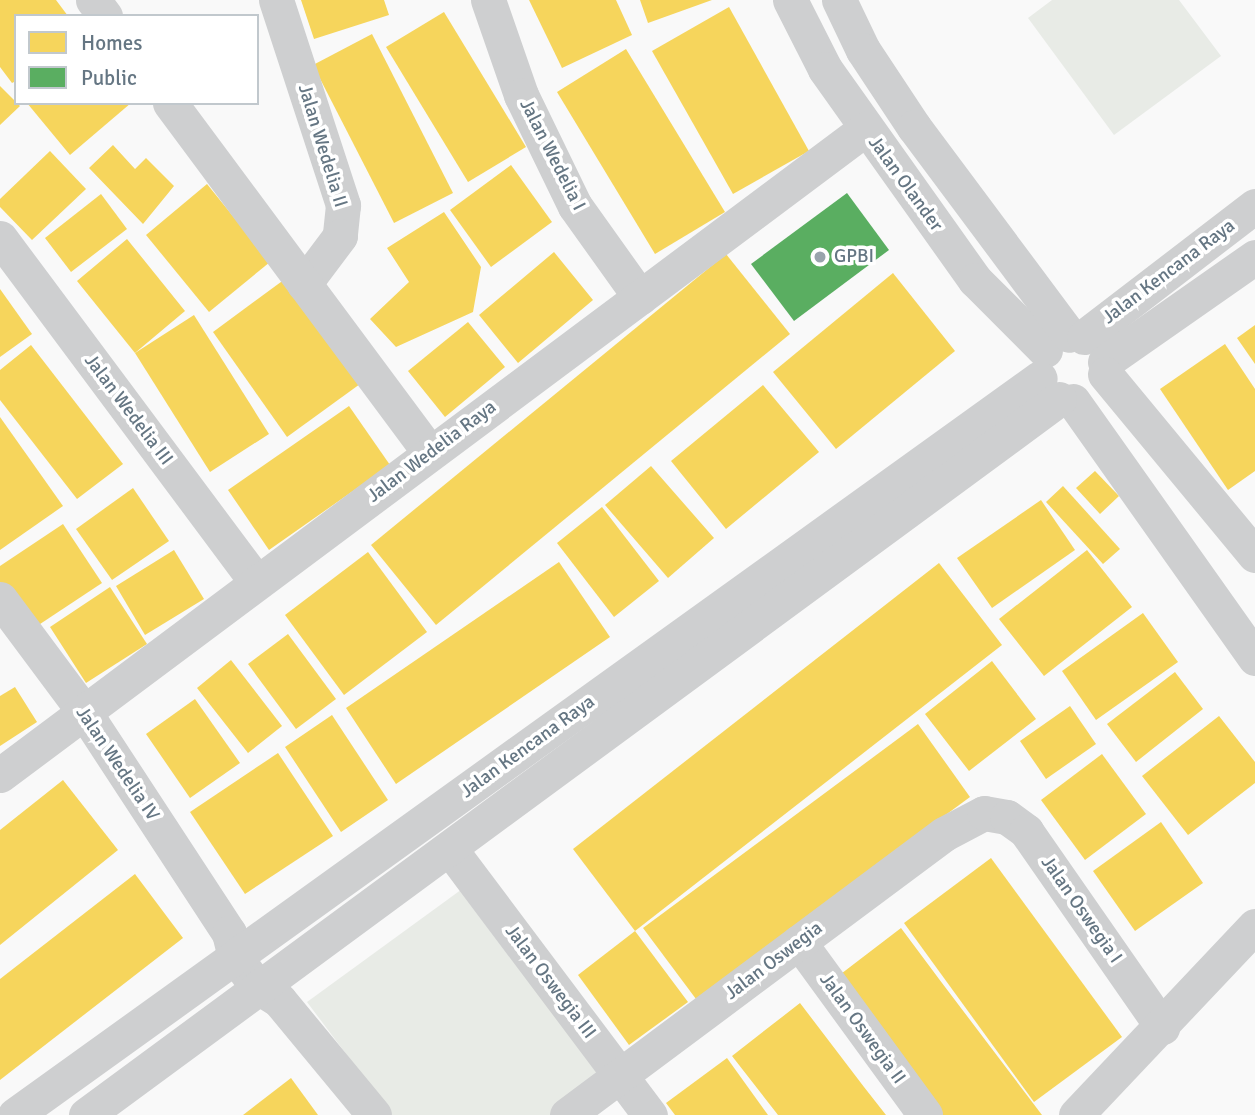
<!DOCTYPE html>
<html>
<head>
<meta charset="utf-8">
<style>
	body { margin:0 }
	#map { position:relative; width:1255px; height:1115px; overflow:hidden; background:#f9f9f9; font-family:Signika,sans-serif }
	div>[style] { position:absolute }
	.green>* { inset:0; background:#e8ebe6 }
	.homes>* { inset:0; background:#f6d55c }
	.public>* { inset:0; background:#5aae61 }
	.street>* { height:35px; margin:-17.5px; padding:0 17.5px; transform-origin:17.5px; border-radius:17.5px; background:#cecfd0 }
	.dots>* { width:19px; height:19px; translate:-50% -50%; box-sizing:border-box; border:4px solid #fff; border-radius:50% }
	span { translate:-50% -50%; white-space:nowrap; text-align:center; line-height:1.15; -webkit-text-stroke:7px #fff; paint-order:stroke }
	.street-label { font-size:19px; color:#657683 }
	.poi-label { font-size:19px; color:#657683 }
	.left { translate:0 -50%; text-align:left }
	.legend { position:absolute; left:14px; top:14px; width:245px; height:91px; box-sizing:border-box; background:#fff; border:2px solid #c1c8cd; margin:0; padding:9px 12px; list-style:none; font-size:21px; color:#657683 }
	.legend li { display:flex; align-items:center; gap:14px; height:35px }
	.legend b { width:35px; border:2px solid #c1c8cd }
</style>
</head>
<body>
<div id="map">
	<div class="green">
		<div style="clip-path:polygon(1052px 0,1179px 0,1221px 56px,1114px 135px,1028px 18px)"></div>
		<div style="clip-path:polygon(469px 884px,604px 1078px,551px 1115px,392px 1115px,307px 1002px)"></div>
	</div>
	<div class="homes">
		<div style="clip-path:polygon(0 0,56px 0,68px 16px,16px 16px,16px 81px,12px 83px,0 67px)"></div>
		<div style="clip-path:polygon(301px 0,384px 0,389px 15px,314px 39px)"></div>
		<div style="clip-path:polygon(529px 0,616px 0,632px 35px,562px 68px)"></div>
		<div style="clip-path:polygon(640px 0,712px 0,648px 23px)"></div>
		<div style="clip-path:polygon(729px 7px,809px 151px,733px 194px,652px 51px)"></div>
		<div style="clip-path:polygon(444px 12px,526px 147px,468px 182px,386px 47px)"></div>
		<div style="clip-path:polygon(372px 34px,453px 193px,394px 223px,313px 65px)"></div>
		<div style="clip-path:polygon(626px 49px,725px 212px,655px 254px,557px 92px)"></div>
		<div style="clip-path:polygon(0 86px,20px 106px,0 125px)"></div>
		<div style="clip-path:polygon(27px 103px,131px 103px,70px 155px)"></div>
		<div style="clip-path:polygon(113px 145px,135px 169px,146px 158px,174px 186px,143px 224px,89px 168px)"></div>
		<div style="clip-path:polygon(50px 151px,86px 189px,32px 240px,0 207px,0 199px)"></div>
		<div style="clip-path:polygon(511px 165px,552px 222px,491px 267px,450px 210px)"></div>
		<div style="clip-path:polygon(207px 184px,270px 262px,209px 312px,146px 235px)"></div>
		<div style="clip-path:polygon(101px 194px,127px 229px,71px 272px,45px 238px)"></div>
		<div style="clip-path:polygon(444px 212px,481px 267px,473px 312px,396px 347px,370px 319px,409px 282px,387px 248px)"></div>
		<div style="clip-path:polygon(127px 239px,185px 311px,135px 353px,77px 281px)"></div>
		<div style="clip-path:polygon(554px 252px,593px 300px,518px 363px,479px 315px)"></div>
		<div style="clip-path:polygon(726px 254px,790px 334px,436px 625px,371px 545px)"></div>
		<div style="clip-path:polygon(893px 273px,955px 351px,836px 449px,773px 372px)"></div>
		<div style="clip-path:polygon(285px 279px,360px 384px,287px 437px,213px 332px)"></div>
		<div style="clip-path:polygon(0 289px,32px 334px,0 357px)"></div>
		<div style="clip-path:polygon(194px 315px,269px 434px,210px 472px,135px 353px)"></div>
		<div style="clip-path:polygon(468px 322px,505px 367px,445px 417px,408px 371px)"></div>
		<div style="clip-path:polygon(1255px 325px,1255px 364px,1237px 338px)"></div>
		<div style="clip-path:polygon(1225px 344px,1255px 389px,1255px 471px,1228px 490px,1160px 389px)"></div>
		<div style="clip-path:polygon(31px 345px,123px 464px,77px 499px,0 400px,0 370px)"></div>
		<div style="clip-path:polygon(763px 385px,819px 452px,726px 529px,671px 461px)"></div>
		<div style="clip-path:polygon(349px 406px,390px 465px,269px 550px,228px 490px)"></div>
		<div style="clip-path:polygon(0 417px,63px 506px,0 550px)"></div>
		<div style="clip-path:polygon(651px 466px,714px 538px,668px 578px,605px 505px)"></div>
		<div style="clip-path:polygon(1095px 471px,1119px 496px,1100px 514px,1076px 488px)"></div>
		<div style="clip-path:polygon(1063px 486px,1120px 549px,1103px 564px,1046px 502px)"></div>
		<div style="clip-path:polygon(133px 488px,169px 541px,112px 580px,76px 529px)"></div>
		<div style="clip-path:polygon(1041px 500px,1075px 550px,992px 608px,957px 558px)"></div>
		<div style="clip-path:polygon(602px 507px,659px 581px,614px 617px,557px 543px)"></div>
		<div style="clip-path:polygon(63px 524px,102px 583px,31px 630px,0 583px,0 566px)"></div>
		<div style="clip-path:polygon(174px 550px,204px 599px,145px 635px,116px 586px)"></div>
		<div style="clip-path:polygon(1087px 550px,1132px 607px,1044px 676px,999px 619px)"></div>
		<div style="clip-path:polygon(368px 552px,427px 632px,344px 695px,285px 615px)"></div>
		<div style="clip-path:polygon(559px 562px,610px 637px,396px 784px,346px 708px)"></div>
		<div style="clip-path:polygon(939px 563px,1002px 645px,635px 931px,573px 849px)"></div>
		<div style="clip-path:polygon(110px 587px,147px 644px,86px 683px,50px 627px)"></div>
		<div style="clip-path:polygon(1143px 613px,1178px 662px,1096px 720px,1062px 671px)"></div>
		<div style="clip-path:polygon(288px 634px,336px 699px,296px 729px,248px 664px)"></div>
		<div style="clip-path:polygon(231px 660px,282px 726px,248px 753px,197px 688px)"></div>
		<div style="clip-path:polygon(992px 661px,1036px 719px,969px 771px,925px 714px)"></div>
		<div style="clip-path:polygon(1175px 672px,1203px 709px,1136px 762px,1107px 724px)"></div>
		<div style="clip-path:polygon(15px 687px,37px 722px,0 746px,0 696px)"></div>
		<div style="clip-path:polygon(195px 699px,240px 763px,190px 798px,146px 734px)"></div>
		<div style="clip-path:polygon(1070px 706px,1096px 744px,1046px 779px,1020px 741px)"></div>
		<div style="clip-path:polygon(332px 715px,388px 800px,341px 832px,285px 747px)"></div>
		<div style="clip-path:polygon(1219px 716px,1255px 762px,1255px 783px,1188px 835px,1142px 776px)"></div>
		<div style="clip-path:polygon(918px 724px,970px 797px,696px 999px,643px 928px)"></div>
		<div style="clip-path:polygon(278px 753px,333px 836px,245px 894px,190px 812px)"></div>
		<div style="clip-path:polygon(1102px 754px,1146px 814px,1085px 860px,1041px 800px)"></div>
		<div style="clip-path:polygon(63px 780px,118px 850px,0 945px,0 830px)"></div>
		<div style="clip-path:polygon(1161px 822px,1203px 883px,1135px 931px,1093px 871px)"></div>
		<div style="clip-path:polygon(991px 858px,1122px 1037px,1034px 1102px,904px 923px)"></div>
		<div style="clip-path:polygon(135px 874px,183px 938px,0 1080px,0 979px)"></div>
		<div style="clip-path:polygon(901px 928px,939px 979px,1042px 1115px,936px 1115px,833px 980px)"></div>
		<div style="clip-path:polygon(635px 931px,688px 1002px,629px 1045px,578px 975px)"></div>
		<div style="clip-path:polygon(800px 1003px,864px 1087px,886px 1115px,778px 1115px,732px 1056px)"></div>
		<div style="clip-path:polygon(727px 1058px,768px 1115px,675px 1115px,666px 1103px)"></div>
		<div style="clip-path:polygon(291px 1078px,318px 1115px,243px 1115px)"></div>
	</div>
	<div class="public">
		<div style="clip-path:polygon(847px 193px,889px 250px,794px 321px,751px 264px)"></div>
	</div>
	<div class="street">
		<div style="left:93px;top:0;width:20px;rotate:53deg"></div>
		<div style="left:276px;top:0;width:216px;rotate:71.9deg"></div>
		<div style="left:343px;top:205px;width:31px;rotate:96deg"></div>
		<div style="left:340px;top:236px;width:60px;rotate:126.9deg"></div>
		<div style="left:488px;top:0;width:101px;rotate:70.8deg"></div>
		<div style="left:521px;top:95px;width:123px;rotate:64.1deg"></div>
		<div style="left:575px;top:206px;width:112px;rotate:54.5deg"></div>
		<div style="left:790px;top:0;width:77px;rotate:63.1deg"></div>
		<div style="left:825px;top:69px;width:259px;rotate:54.6deg"></div>
		<div style="left:975px;top:280px;width:99px;rotate:45deg"></div>
		<div style="left:839px;top:0;width:55px;rotate:64.4deg"></div>
		<div style="left:863px;top:50px;width:92px;rotate:56.5deg"></div>
		<div style="left:914px;top:127px;width:259px;rotate:53.3deg"></div>
		<div style="left:170px;top:103px;width:436px;rotate:53.4deg"></div>
		<div style="left:0;top:238px;width:429px;rotate:53.3deg"></div>
		<div style="left:1084px;top:337px;width:215px;rotate:-37.5deg"></div>
		<div style="left:1105px;top:362px;width:183px;rotate:-35deg"></div>
		<div style="left:1105px;top:374px;width:235px;rotate:50.4deg"></div>
		<div style="left:1073px;top:401px;width:315px;rotate:54.7deg"></div>
		<div style="left:0;top:599px;width:142px;rotate:53.3deg"></div>
		<div style="left:85px;top:713px;width:263px;rotate:56.8deg"></div>
		<div style="left:229px;top:933px;width:25px;rotate:76deg"></div>
		<div style="left:235px;top:957px;width:38px;rotate:53deg"></div>
		<div style="left:258px;top:987px;width:25px;rotate:32deg"></div>
		<div style="left:279px;top:1000px;width:149px;rotate:50.4deg"></div>
		<div style="left:0;top:775px;width:1080px;rotate:-36.75deg"></div>
		<div style="left:450px;top:849px;width:333px;rotate:53.1deg"></div>
		<div style="left:799px;top:942px;width:214px;rotate:53.9deg"></div>
		<div style="left:15px;top:1115px;width:1262px;rotate:-35.72deg"></div>
		<div style="left:86px;top:1115px;width:1208px;rotate:-36.35deg"></div>
		<div style="left:567px;top:1115px;width:470px;rotate:-36.7deg"></div>
		<div style="left:944px;top:834px;width:45px;rotate:-27.7deg"></div>
		<div style="left:984px;top:813px;width:23px;rotate:10deg"></div>
		<div style="left:1007px;top:817px;width:24px;rotate:36deg"></div>
		<div style="left:1026px;top:831px;width:239px;rotate:55.2deg"></div>
		<div style="left:1076px;top:1115px;width:260px;rotate:-46.6deg"></div>
	</div>
	<div class="dots">
		<div style="left:820px;top:257px;background:#99a4ac"></div>
	</div>
	<div class="street-label">
		<span style="left:322px;top:146px;rotate:73deg">Jalan Wedelia II</span>
		<span style="left:552px;top:155px;rotate:63deg">Jalan Wedelia I</span>
		<span style="left:905px;top:184px;rotate:54deg">Jalan Olander</span>
		<span style="left:1169px;top:272px;rotate:-37deg">Jalan Kencana Raya</span>
		<span style="left:128px;top:410px;rotate:53deg">Jalan Wedelia III</span>
		<span style="left:432px;top:452px;rotate:-37deg">Jalan Wedelia Raya</span>
		<span style="left:528px;top:747px;rotate:-36deg">Jalan Kencana Raya</span>
		<span style="left:117px;top:764px;rotate:56deg">Jalan Wedelia IV</span>
		<span style="left:1081px;top:910px;rotate:55deg">Jalan Oswegia I</span>
		<span style="left:774px;top:961px;rotate:-37deg">Jalan Oswegia</span>
		<span style="left:550px;top:982px;rotate:53deg">Jalan Oswegia III</span>
		<span style="left:862px;top:1029px;rotate:54deg">Jalan Oswegia II</span>
	</div>
	<div class="poi-label">
		<span class="left" style="left:834px;top:257px">GPBI</span>
	</div>
	<ul class="legend">
	<li><b style="height:19px;background:#f6d55c"></b>Homes</li>
	<li><b style="height:19px;background:#5aae61"></b>Public</li>
	</ul>
</div>
</body>
</html>
